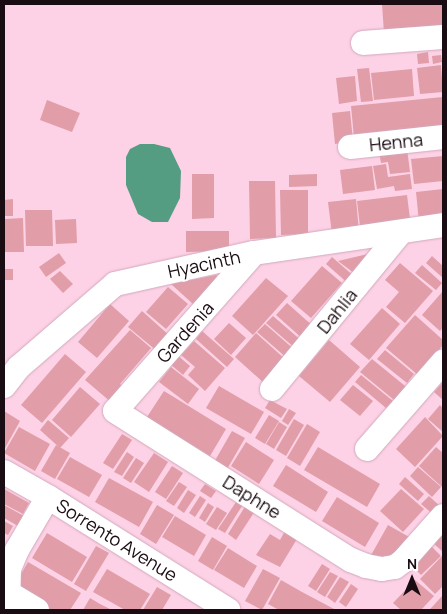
<!DOCTYPE html>
<html>
<head>
<meta charset="utf-8">
<style>
	body { margin:0 }
	#map { position:relative; width:447px; height:614px; overflow:hidden; background:#fdd2e6; font-family:Manrope,sans-serif }
	div>[style] { position:absolute }
	.water>* { inset:0; background:#549c82 }
	.building>* { inset:0; background:#e19da8 }
	.roads { filter:drop-shadow(0 0 1px #d2a8bc) drop-shadow(0 0 1px #d2a8bc) }
	.minor>* { height:24px; margin:-12px; padding:0 12px; transform-origin:12px; border-radius:12px; background:#fff }
	span { translate:-50% -50%; white-space:nowrap; text-align:center; line-height:1.15; -webkit-text-stroke:4px #fff; paint-order:stroke }
	.street-label { font-size:18px; color:#1a0c13 }
	.frame { position:absolute; inset:0; border:5px solid #1a0c13; pointer-events:none }
	.north { position:absolute; left:387px; top:554px; width:50px; height:50px; -webkit-text-stroke:4px #fff; paint-order:stroke; rotate:0deg; font-size:14px; font-weight:700; line-height:20px; text-align:center; color:#1a0c13 }
	.north::after { content:''; display:block; margin:auto; width:18px; height:22px; background:#1a0c13; clip-path:polygon(50% 0,100% 100%,50% 72%,0 100%) }
</style>
</head>
<body>
<div id="map">
	<div class="water">
		<div style="clip-path:polygon(140px 144px,154px 144px,170px 148px,181px 171px,180px 198px,168px 222px,152px 222px,138px 214px,126px 185px,126px 157px,130px 149px)"></div>
	</div>
	<div class="building">
		<div style="clip-path:polygon(382px 4px,442px 4px,443px 29px,384px 33px)"></div>
		<div style="clip-path:polygon(428px 52px,429px 63px,418px 64px,417px 54px)"></div>
		<div style="clip-path:polygon(441px 55px,442px 62px,433px 64px,432px 56px)"></div>
		<div style="clip-path:polygon(441px 65px,443px 92px,420px 94px,417px 68px)"></div>
		<div style="clip-path:polygon(369px 68px,373px 101px,361px 102px,357px 69px)"></div>
		<div style="clip-path:polygon(412px 69px,414px 96px,374px 100px,371px 73px)"></div>
		<div style="clip-path:polygon(355px 76px,357px 101px,339px 104px,336px 78px)"></div>
		<div style="clip-path:polygon(443px 97px,443px 129px,354px 138px,351px 106px)"></div>
		<div style="clip-path:polygon(47px 100px,80px 113px,72px 132px,40px 120px)"></div>
		<div style="clip-path:polygon(350px 111px,353px 141px,335px 144px,332px 113px)"></div>
		<div style="clip-path:polygon(407px 149px,410px 172px,390px 174px,388px 162px,381px 163px,379px 152px)"></div>
		<div style="clip-path:polygon(443px 156px,443px 181px,414px 184px,411px 159px)"></div>
		<div style="clip-path:polygon(386px 164px,388px 177px,410px 174px,412px 189px,395px 191px,394px 186px,377px 189px,373px 166px)"></div>
		<div style="clip-path:polygon(372px 166px,375px 190px,343px 194px,340px 170px)"></div>
		<div style="clip-path:polygon(192px 174px,214px 174px,214px 218px,192px 219px)"></div>
		<div style="clip-path:polygon(317px 174px,317px 186px,289px 187px,289px 175px)"></div>
		<div style="clip-path:polygon(249px 181px,275px 181px,276px 238px,250px 239px)"></div>
		<div style="clip-path:polygon(443px 189px,443px 220px,419px 222px,416px 192px)"></div>
		<div style="clip-path:polygon(280px 190px,308px 190px,308px 234px,281px 235px)"></div>
		<div style="clip-path:polygon(407px 195px,410px 219px,360px 226px,357px 201px)"></div>
		<div style="clip-path:polygon(13px 199px,13px 216px,4px 216px,4px 200px)"></div>
		<div style="clip-path:polygon(356px 199px,359px 232px,332px 234px,328px 202px)"></div>
		<div style="clip-path:polygon(25px 210px,52px 210px,53px 246px,26px 246px)"></div>
		<div style="clip-path:polygon(23px 218px,24px 252px,4px 252px,5px 219px)"></div>
		<div style="clip-path:polygon(76px 219px,77px 243px,56px 244px,55px 220px)"></div>
		<div style="clip-path:polygon(186px 231px,229px 231px,229px 251px,186px 252px)"></div>
		<div style="clip-path:polygon(59px 253px,66px 263px,46px 277px,39px 267px)"></div>
		<div style="clip-path:polygon(368px 254px,358px 276px,338px 261px)"></div>
		<div style="clip-path:polygon(432px 256px,443px 266px,443px 278px,426px 263px)"></div>
		<div style="clip-path:polygon(332px 257px,356px 278px,350px 285px,326px 264px)"></div>
		<div style="clip-path:polygon(400px 263px,433px 291px,405px 323px,386px 307px,399px 292px,385px 280px)"></div>
		<div style="clip-path:polygon(422px 265px,442px 283px,436px 290px,415px 273px)"></div>
		<div style="clip-path:polygon(322px 266px,342px 283px,311px 318px,291px 301px)"></div>
		<div style="clip-path:polygon(4px 269px,13px 269px,13px 280px,4px 280px)"></div>
		<div style="clip-path:polygon(60px 271px,73px 284px,63px 293px,50px 279px)"></div>
		<div style="clip-path:polygon(216px 275px,223px 281px,193px 304px,171px 284px)"></div>
		<div style="clip-path:polygon(266px 278px,288px 296px,253px 335px,232px 316px)"></div>
		<div style="clip-path:polygon(168px 287px,188px 304px,166px 329px,146px 312px)"></div>
		<div style="clip-path:polygon(443px 291px,443px 328px,440px 331px,422px 315px)"></div>
		<div style="clip-path:polygon(287px 303px,314px 327px,303px 339px,276px 315px)"></div>
		<div style="clip-path:polygon(110px 304px,129px 321px,97px 358px,78px 342px)"></div>
		<div style="clip-path:polygon(382px 308px,400px 324px,369px 360px,350px 344px)"></div>
		<div style="clip-path:polygon(142px 311px,170px 336px,157px 351px,128px 327px)"></div>
		<div style="clip-path:polygon(415px 315px,443px 340px,443px 345px,418px 375px,386px 348px)"></div>
		<div style="clip-path:polygon(273px 316px,303px 342px,296px 349px,266px 323px)"></div>
		<div style="clip-path:polygon(229px 323px,246px 338px,231px 355px,214px 339px)"></div>
		<div style="clip-path:polygon(265px 324px,296px 351px,288px 359px,257px 332px)"></div>
		<div style="clip-path:polygon(130px 330px,151px 348px,120px 384px,125px 388px,112px 403px,85px 380px)"></div>
		<div style="clip-path:polygon(202px 331px,234px 359px,227px 367px,196px 339px)"></div>
		<div style="clip-path:polygon(256px 333px,286px 360px,265px 384px,235px 357px)"></div>
		<div style="clip-path:polygon(329px 340px,360px 367px,330px 402px,299px 376px)"></div>
		<div style="clip-path:polygon(194px 341px,225px 368px,205px 391px,188px 375px,195px 367px,181px 355px)"></div>
		<div style="clip-path:polygon(385px 350px,414px 374px,407px 383px,377px 359px)"></div>
		<div style="clip-path:polygon(65px 354px,86px 372px,42px 423px,21px 405px)"></div>
		<div style="clip-path:polygon(177px 355px,190px 366px,183px 375px,170px 364px)"></div>
		<div style="clip-path:polygon(372px 359px,410px 390px,399px 404px,360px 372px)"></div>
		<div style="clip-path:polygon(171px 367px,199px 389px,188px 404px,159px 382px)"></div>
		<div style="clip-path:polygon(361px 375px,393px 401px,386px 408px,355px 382px)"></div>
		<div style="clip-path:polygon(443px 382px,443px 400px,434px 392px)"></div>
		<div style="clip-path:polygon(353px 385px,373px 401px,360px 416px,340px 400px)"></div>
		<div style="clip-path:polygon(219px 386px,264px 412px,251px 434px,206px 408px)"></div>
		<div style="clip-path:polygon(80px 387px,100px 404px,71px 437px,52px 420px)"></div>
		<div style="clip-path:polygon(164px 391px,226px 429px,210px 456px,147px 417px)"></div>
		<div style="clip-path:polygon(270px 400px,287px 409px,281px 418px,265px 408px)"></div>
		<div style="clip-path:polygon(440px 405px,443px 408px,443px 432px,428px 419px)"></div>
		<div style="clip-path:polygon(289px 409px,296px 413px,288px 425px,282px 421px)"></div>
		<div style="clip-path:polygon(4px 411px,20px 421px,4px 450px)"></div>
		<div style="clip-path:polygon(269px 415px,279px 421px,265px 444px,255px 438px)"></div>
		<div style="clip-path:polygon(425px 417px,443px 436px,415px 467px,396px 449px)"></div>
		<div style="clip-path:polygon(294px 419px,304px 425px,286px 456px,276px 450px)"></div>
		<div style="clip-path:polygon(48px 420px,69px 438px,60px 448px,40px 430px)"></div>
		<div style="clip-path:polygon(279px 422px,287px 427px,274px 449px,266px 444px)"></div>
		<div style="clip-path:polygon(307px 424px,320px 432px,300px 466px,287px 458px)"></div>
		<div style="clip-path:polygon(19px 427px,50px 444px,35px 471px,4px 453px)"></div>
		<div style="clip-path:polygon(232px 431px,245px 438px,226px 471px,213px 464px)"></div>
		<div style="clip-path:polygon(122px 434px,132px 440px,113px 469px,103px 463px)"></div>
		<div style="clip-path:polygon(246px 442px,274px 460px,259px 484px,231px 466px)"></div>
		<div style="clip-path:polygon(56px 445px,70px 453px,55px 479px,41px 471px)"></div>
		<div style="clip-path:polygon(318px 447px,380px 484px,367px 507px,304px 470px)"></div>
		<div style="clip-path:polygon(436px 447px,443px 453px,443px 488px,419px 466px)"></div>
		<div style="clip-path:polygon(127px 452px,134px 457px,122px 476px,114px 472px)"></div>
		<div style="clip-path:polygon(154px 453px,168px 462px,149px 492px,134px 482px)"></div>
		<div style="clip-path:polygon(70px 457px,102px 475px,89px 497px,57px 479px)"></div>
		<div style="clip-path:polygon(136px 458px,144px 463px,131px 483px,123px 478px)"></div>
		<div style="clip-path:polygon(286px 465px,328px 492px,316px 512px,273px 486px)"></div>
		<div style="clip-path:polygon(172px 466px,183px 473px,166px 499px,155px 492px)"></div>
		<div style="clip-path:polygon(418px 467px,441px 487px,432px 497px,410px 476px)"></div>
		<div style="clip-path:polygon(405px 477px,424px 494px,418px 501px,399px 484px)"></div>
		<div style="clip-path:polygon(109px 478px,153px 502px,139px 527px,95px 502px)"></div>
		<div style="clip-path:polygon(179px 482px,187px 487px,174px 506px,166px 501px)"></div>
		<div style="clip-path:polygon(205px 484px,216px 491px,211px 498px,200px 491px)"></div>
		<div style="clip-path:polygon(4px 489px,29px 503px,23px 514px,4px 504px)"></div>
		<div style="clip-path:polygon(401px 489px,424px 509px,403px 532px,380px 511px)"></div>
		<div style="clip-path:polygon(188px 490px,196px 495px,184px 513px,177px 508px)"></div>
		<div style="clip-path:polygon(200px 496px,206px 500px,195px 517px,189px 513px)"></div>
		<div style="clip-path:polygon(429px 496px,442px 508px,435px 516px,421px 504px)"></div>
		<div style="clip-path:polygon(337px 497px,379px 523px,365px 547px,322px 521px)"></div>
		<div style="clip-path:polygon(236px 502px,242px 506px,225px 533px,218px 529px)"></div>
		<div style="clip-path:polygon(208px 503px,214px 507px,205px 522px,199px 518px)"></div>
		<div style="clip-path:polygon(4px 505px,24px 516px,18px 526px,4px 518px)"></div>
		<div style="clip-path:polygon(157px 505px,174px 515px,156px 544px,140px 534px)"></div>
		<div style="clip-path:polygon(246px 505px,255px 511px,236px 540px,228px 534px)"></div>
		<div style="clip-path:polygon(217px 507px,227px 513px,216px 530px,206px 524px)"></div>
		<div style="clip-path:polygon(175px 516px,206px 535px,194px 556px,162px 537px)"></div>
		<div style="clip-path:polygon(4px 521px,13px 526px,8px 535px,4px 533px)"></div>
		<div style="clip-path:polygon(388px 525px,411px 538px,382px 565px,370px 557px)"></div>
		<div style="clip-path:polygon(443px 528px,443px 552px,431px 541px)"></div>
		<div style="clip-path:polygon(285px 531px,297px 539px,280px 567px,256px 555px,270px 534px,280px 540px)"></div>
		<div style="clip-path:polygon(47px 533px,87px 557px,72px 582px,32px 558px)"></div>
		<div style="clip-path:polygon(212px 537px,227px 546px,213px 570px,198px 561px)"></div>
		<div style="clip-path:polygon(429px 544px,441px 556px,421px 575px,409px 563px)"></div>
		<div style="clip-path:polygon(96px 546px,109px 553px,86px 591px,74px 584px)"></div>
		<div style="clip-path:polygon(228px 548px,257px 566px,244px 588px,214px 570px)"></div>
		<div style="clip-path:polygon(443px 555px,443px 586px,435px 594px,420px 579px)"></div>
		<div style="clip-path:polygon(28px 562px,81px 593px,70px 610px,48px 610px,12px 590px)"></div>
		<div style="clip-path:polygon(322px 564px,330px 569px,316px 591px,308px 586px)"></div>
		<div style="clip-path:polygon(107px 569px,150px 594px,140px 610px,125px 610px,93px 592px)"></div>
		<div style="clip-path:polygon(263px 569px,280px 578px,262px 610px,245px 601px)"></div>
		<div style="clip-path:polygon(330px 572px,338px 576px,325px 597px,317px 592px)"></div>
		<div style="clip-path:polygon(340px 577px,349px 582px,335px 603px,327px 597px)"></div>
		<div style="clip-path:polygon(281px 580px,302px 592px,336px 610px,279px 610px,268px 604px)"></div>
		<div style="clip-path:polygon(415px 580px,434px 596px,421px 610px,401px 610px,393px 603px)"></div>
		<div style="clip-path:polygon(351px 584px,358px 589px,346px 607px,339px 602px)"></div>
		<div style="clip-path:polygon(157px 587px,171px 595px,162px 610px,143px 610px)"></div>
		<div style="clip-path:polygon(443px 595px,443px 610px,429px 610px,433px 606px)"></div>
		<div style="clip-path:polygon(90px 598px,100px 604px,112px 610px,83px 610px)"></div>
	</div>
	<div class="roads">
		<div class="minor">
			<div style="left:363px;top:43px;width:80px;rotate:-4.3deg"></div>
			<div style="left:350px;top:147px;width:94px;rotate:-6.1deg"></div>
			<div style="left:254px;top:253px;width:210px;rotate:131.3deg"></div>
			<div style="left:115px;top:411px;width:279px;rotate:32.3deg"></div>
			<div style="left:351px;top:560px;width:16px;rotate:22deg"></div>
			<div style="left:366px;top:566px;width:16px;rotate:11deg"></div>
			<div style="left:382px;top:569px;width:13px;rotate:-9deg"></div>
			<div style="left:395px;top:567px;width:10px;rotate:-37deg"></div>
			<div style="left:403px;top:561px;width:60px;rotate:-48.4deg"></div>
			<div style="left:4px;top:386px;width:24px;rotate:-52deg"></div>
			<div style="left:19px;top:367px;width:127px;rotate:-40.8deg"></div>
			<div style="left:115px;top:284px;width:142px;rotate:-12.6deg"></div>
			<div style="left:254px;top:253px;width:191px;rotate:-8.4deg"></div>
			<div style="left:272px;top:389px;width:203px;rotate:-50.6deg"></div>
			<div style="left:367px;top:449px;width:116px;rotate:-48.9deg"></div>
			<div style="left:4px;top:472px;width:51px;rotate:29.6deg"></div>
			<div style="left:48px;top:497px;width:213px;rotate:32.1deg"></div>
			<div style="left:7px;top:592px;width:35px;rotate:31deg"></div>
			<div style="left:8px;top:610px;width:41px;rotate:-88.6deg"></div>
			<div style="left:9px;top:569px;width:21px;rotate:-67deg"></div>
			<div style="left:17px;top:550px;width:61px;rotate:-59.7deg"></div>
		</div>
	</div>
	<div class="street-label">
		<span style="left:396px;top:142px;rotate:-6deg">Henna</span>
		<span style="left:204px;top:264px;rotate:-12deg">Hyacinth</span>
		<span style="left:337px;top:311px;rotate:-51deg">Dahlia</span>
		<span style="left:185px;top:332px;rotate:-48deg">Gardenia</span>
		<span style="left:252px;top:497px;rotate:32deg">Daphne</span>
		<span style="left:117px;top:540px;rotate:32deg">Sorrento Avenue</span>
	</div>
	<div class="frame"></div>
	<div class="north">N</div>
</div>
</body>
</html>
